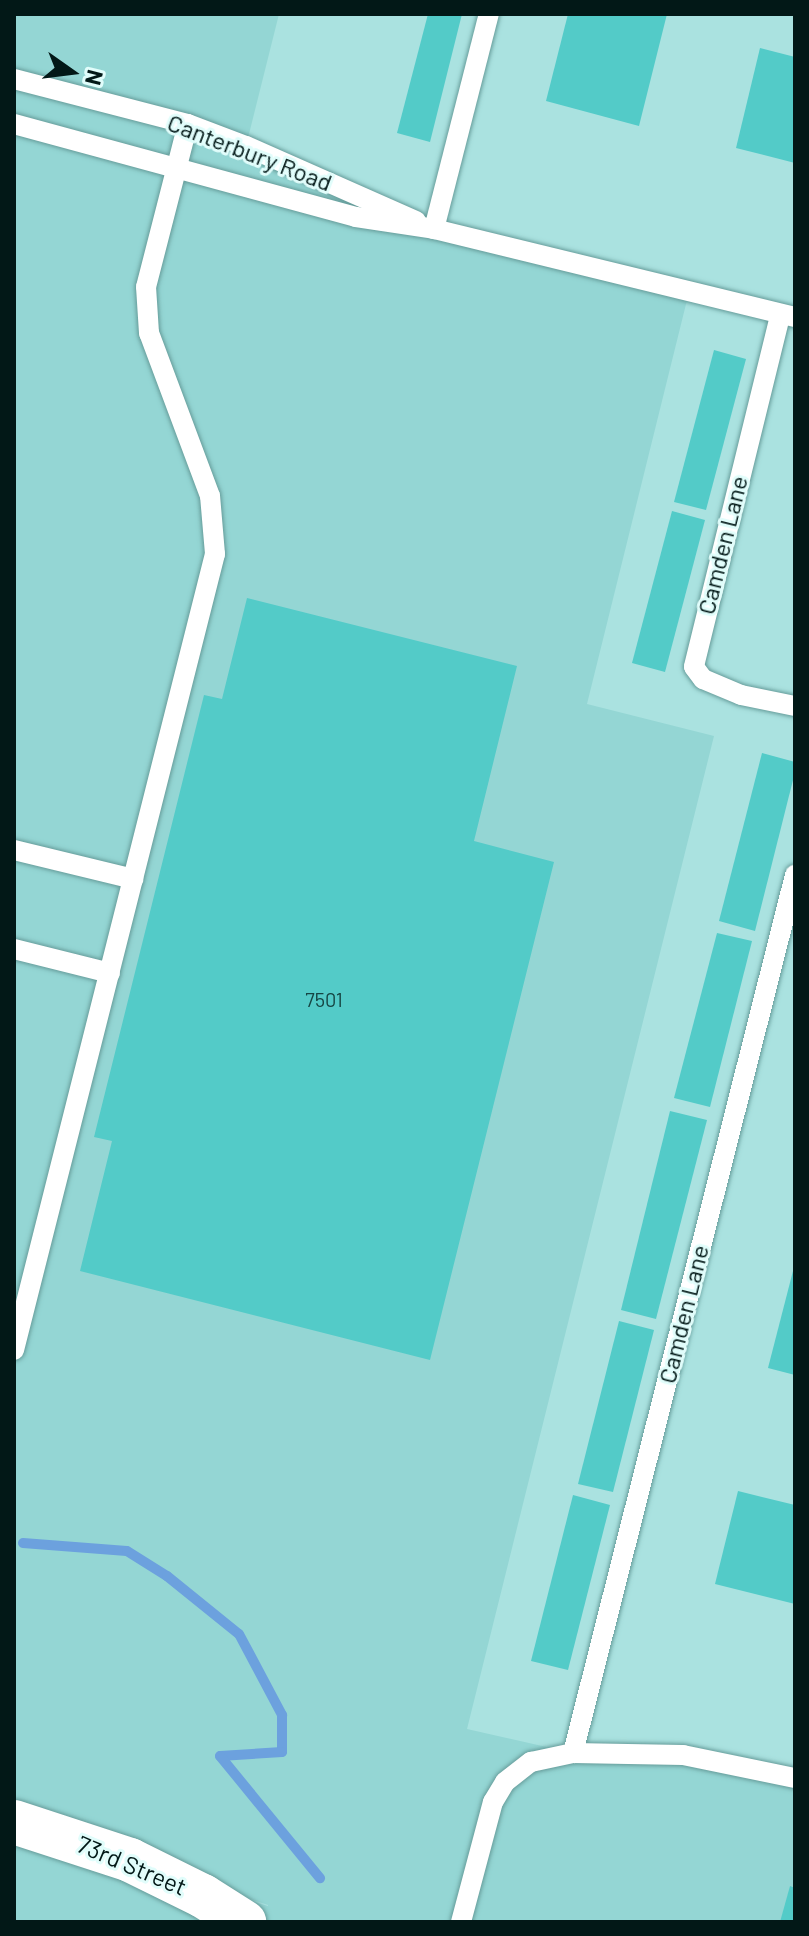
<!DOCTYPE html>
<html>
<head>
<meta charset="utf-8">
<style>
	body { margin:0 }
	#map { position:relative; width:809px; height:1936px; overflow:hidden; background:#aae2e0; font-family:Barlow,sans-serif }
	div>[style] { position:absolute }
	.built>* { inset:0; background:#94d6d4 }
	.stream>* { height:10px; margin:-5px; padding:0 5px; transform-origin:5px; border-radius:5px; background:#6ca1de }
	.building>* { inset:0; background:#53cbc8 }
	.roads { filter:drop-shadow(0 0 2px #669c9a) drop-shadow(0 0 2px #669c9a) }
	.lane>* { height:20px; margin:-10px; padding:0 10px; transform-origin:10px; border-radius:10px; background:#fff }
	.secondary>* { height:44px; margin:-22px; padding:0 22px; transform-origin:22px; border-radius:22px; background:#fff }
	span { translate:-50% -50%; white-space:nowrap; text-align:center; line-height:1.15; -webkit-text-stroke:6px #e1fdfb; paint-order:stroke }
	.number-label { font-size:20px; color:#164543 }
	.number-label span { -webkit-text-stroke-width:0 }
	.street-label { font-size:24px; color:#021817 }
	.frame { position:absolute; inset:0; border:16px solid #021817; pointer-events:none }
	.north { position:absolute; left:32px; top:32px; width:80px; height:80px; -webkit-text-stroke:6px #e1fdfb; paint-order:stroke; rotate:104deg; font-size:22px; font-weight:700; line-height:32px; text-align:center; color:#021817 }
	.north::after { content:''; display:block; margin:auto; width:28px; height:36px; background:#021817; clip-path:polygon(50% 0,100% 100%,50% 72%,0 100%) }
</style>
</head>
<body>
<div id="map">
	<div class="built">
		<div style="clip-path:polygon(evenodd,14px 14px,279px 14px,246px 146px,434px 229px,689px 292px,587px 704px,714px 736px,467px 1729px,573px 1753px,619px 1752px,795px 1778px,795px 1922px,14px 1922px,14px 14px,119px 1854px,268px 1905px,268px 1906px,165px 1877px,119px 1854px)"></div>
	</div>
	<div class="stream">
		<div style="left:23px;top:1543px;width:104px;rotate:4.4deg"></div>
		<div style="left:127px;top:1551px;width:47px;rotate:32deg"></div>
		<div style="left:167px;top:1576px;width:92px;rotate:38.9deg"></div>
		<div style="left:239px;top:1634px;width:92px;rotate:62deg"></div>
		<div style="left:282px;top:1715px;width:37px;rotate:90deg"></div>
		<div style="left:282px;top:1752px;width:62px;rotate:176.3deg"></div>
		<div style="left:220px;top:1756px;width:158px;rotate:50.7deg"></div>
	</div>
	<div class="building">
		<div style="clip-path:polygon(428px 14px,462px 14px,430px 142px,397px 133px)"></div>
		<div style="clip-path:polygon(568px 14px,667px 14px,639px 126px,546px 101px)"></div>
		<div style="clip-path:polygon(760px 48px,795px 57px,795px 163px,736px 148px)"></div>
		<div style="clip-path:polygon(714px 350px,746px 359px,706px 510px,674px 502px)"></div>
		<div style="clip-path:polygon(672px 511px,705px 520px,665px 672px,632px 663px)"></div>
		<div style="clip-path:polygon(247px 598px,517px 666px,474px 841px,554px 862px,430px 1360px,80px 1271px,112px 1141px,94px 1137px,204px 695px,222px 699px)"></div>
		<div style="clip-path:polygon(762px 753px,795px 762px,795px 772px,755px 931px,719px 921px)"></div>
		<div style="clip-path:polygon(717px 933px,752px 941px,710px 1107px,674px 1098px)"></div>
		<div style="clip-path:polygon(670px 1111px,707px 1120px,656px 1319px,621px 1310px)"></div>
		<div style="clip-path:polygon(794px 1267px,795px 1267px,795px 1375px,768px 1368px)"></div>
		<div style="clip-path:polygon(619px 1321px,654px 1330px,613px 1492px,578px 1484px)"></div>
		<div style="clip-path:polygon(738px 1491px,795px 1505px,795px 1604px,715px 1584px)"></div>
		<div style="clip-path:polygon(573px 1495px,610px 1505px,568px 1670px,531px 1661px)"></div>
		<div style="clip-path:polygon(790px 1886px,795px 1888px,795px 1922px,780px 1922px)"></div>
	</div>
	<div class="roads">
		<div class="lane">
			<div style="left:14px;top:79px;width:180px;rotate:14.5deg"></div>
			<div style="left:188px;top:124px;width:62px;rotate:20.8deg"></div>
			<div style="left:246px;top:146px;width:186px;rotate:23.8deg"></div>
			<div style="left:14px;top:124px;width:354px;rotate:15.2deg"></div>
			<div style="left:356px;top:217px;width:79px;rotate:8.7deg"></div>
			<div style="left:434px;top:229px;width:372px;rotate:13.7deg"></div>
			<div style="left:434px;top:229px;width:222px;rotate:-75.7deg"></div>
			<div style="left:780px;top:316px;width:361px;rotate:103.8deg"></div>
			<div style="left:694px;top:667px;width:15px;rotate:53deg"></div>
			<div style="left:703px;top:679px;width:41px;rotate:22.8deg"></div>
			<div style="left:741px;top:695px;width:55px;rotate:11.5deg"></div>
			<div style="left:14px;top:850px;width:123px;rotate:13.6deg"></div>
			<div style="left:14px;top:949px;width:99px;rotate:14deg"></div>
			<div style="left:14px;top:1350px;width:821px;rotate:-75.83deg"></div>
			<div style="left:215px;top:554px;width:58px;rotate:-94.9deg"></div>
			<div style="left:210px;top:496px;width:174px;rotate:-110.5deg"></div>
			<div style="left:149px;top:333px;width:46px;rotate:-93.7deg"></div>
			<div style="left:146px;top:287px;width:168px;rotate:-75.6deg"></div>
			<div style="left:573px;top:1753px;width:906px;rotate:-75.81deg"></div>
			<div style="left:461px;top:1922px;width:124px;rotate:-75.1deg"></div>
			<div style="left:493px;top:1802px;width:23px;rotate:-59deg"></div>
			<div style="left:505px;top:1782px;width:33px;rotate:-38deg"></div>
			<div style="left:531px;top:1762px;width:43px;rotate:-12.1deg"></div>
			<div style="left:573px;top:1753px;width:110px;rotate:1deg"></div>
			<div style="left:683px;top:1755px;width:114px;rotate:11.6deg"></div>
		</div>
		<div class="secondary">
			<div style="left:14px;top:1822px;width:122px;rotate:18.1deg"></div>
			<div style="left:130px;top:1860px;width:81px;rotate:26.3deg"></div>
			<div style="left:203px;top:1896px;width:49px;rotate:32.4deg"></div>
		</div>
	</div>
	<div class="number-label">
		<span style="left:324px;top:999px">7501</span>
	</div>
	<div class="street-label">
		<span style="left:250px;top:152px;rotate:21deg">Canterbury Road</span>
		<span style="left:722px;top:545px;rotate:-76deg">Camden Lane</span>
		<span style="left:683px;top:1314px;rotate:-76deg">Camden Lane</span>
		<span style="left:132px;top:1865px;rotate:23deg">73rd Street</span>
	</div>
	<div class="frame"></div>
	<div class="north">N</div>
</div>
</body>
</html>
